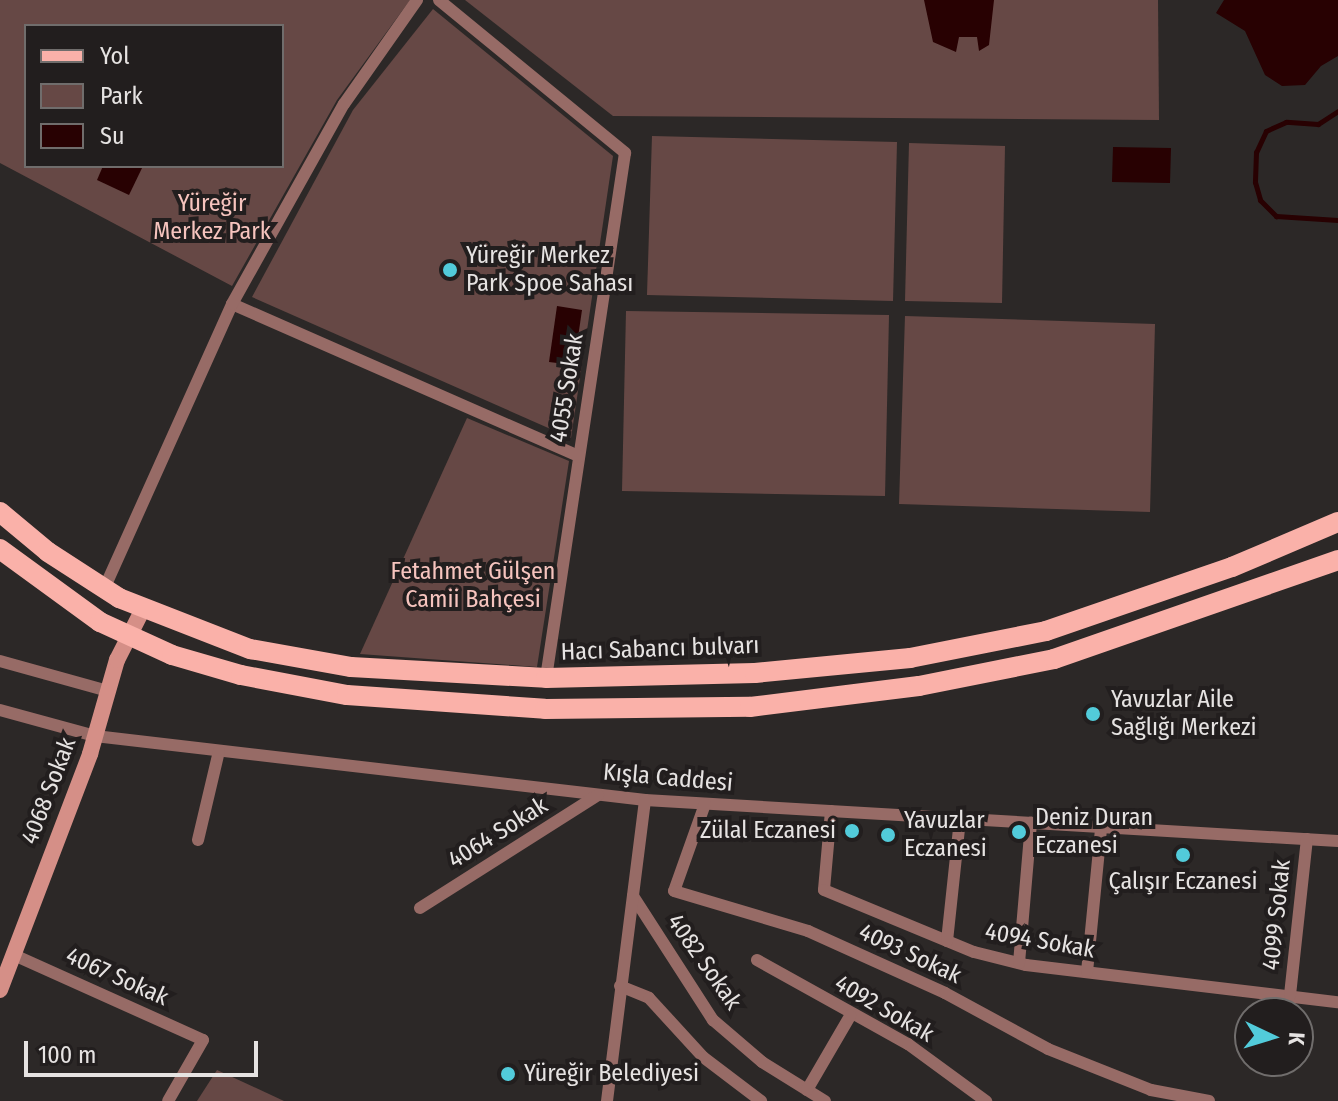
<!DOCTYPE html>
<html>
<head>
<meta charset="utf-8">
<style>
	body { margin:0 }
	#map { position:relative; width:1338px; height:1101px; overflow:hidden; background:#2c2827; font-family:"Fira Sans Condensed",sans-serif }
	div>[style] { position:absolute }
	.green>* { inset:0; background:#664845 }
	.water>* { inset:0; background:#280102 }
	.stream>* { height:5px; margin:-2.5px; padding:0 2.5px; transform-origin:2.5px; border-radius:2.5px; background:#280102 }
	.street>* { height:12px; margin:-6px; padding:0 6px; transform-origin:6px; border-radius:6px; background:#976b66 }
	.secondary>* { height:16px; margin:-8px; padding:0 8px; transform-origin:8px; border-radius:8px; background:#d58f87 }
	.primary>* { height:20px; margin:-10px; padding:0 10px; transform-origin:10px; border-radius:10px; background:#fab1a9 }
	.dots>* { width:22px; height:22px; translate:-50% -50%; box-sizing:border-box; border:4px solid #221e1e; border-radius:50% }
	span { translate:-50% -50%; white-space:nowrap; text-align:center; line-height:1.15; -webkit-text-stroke:8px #221e1e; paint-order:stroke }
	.park-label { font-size:24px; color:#f6c4be }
	.poi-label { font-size:24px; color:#e6e3e2 }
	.left { translate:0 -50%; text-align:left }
	.right { translate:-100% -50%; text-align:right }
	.street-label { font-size:24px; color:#e6e3e2 }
	.legend { position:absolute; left:24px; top:24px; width:260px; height:144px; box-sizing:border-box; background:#221e1e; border:2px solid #706d6c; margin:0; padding:10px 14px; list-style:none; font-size:24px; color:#e6e3e2 }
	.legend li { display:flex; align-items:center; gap:16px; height:40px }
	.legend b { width:40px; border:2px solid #706d6c }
	.north { position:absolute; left:1234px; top:997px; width:80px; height:80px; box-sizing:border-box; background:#221e1e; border:2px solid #706d6c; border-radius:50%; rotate:94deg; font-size:22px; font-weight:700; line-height:32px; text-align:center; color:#e6e3e2 }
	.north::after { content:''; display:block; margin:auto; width:28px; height:36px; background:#52cbda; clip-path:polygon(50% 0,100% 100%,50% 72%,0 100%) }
	.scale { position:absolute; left:24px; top:1041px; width:234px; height:36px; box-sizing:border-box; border:4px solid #e6e3e2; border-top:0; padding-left:10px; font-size:24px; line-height:28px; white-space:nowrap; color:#e6e3e2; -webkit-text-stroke:6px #221e1e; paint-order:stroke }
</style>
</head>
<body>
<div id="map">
	<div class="green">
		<div style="clip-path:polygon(evenodd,0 0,410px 0,337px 100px,232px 286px,0 163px,0 0,26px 26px,282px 26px,282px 166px,26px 166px,26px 26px)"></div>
		<div style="clip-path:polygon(465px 0,1158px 0,1159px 120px,613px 116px)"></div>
		<div style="clip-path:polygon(433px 9px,613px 156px,571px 438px,252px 297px,353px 110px)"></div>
		<div style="clip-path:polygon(652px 136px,897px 142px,893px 301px,647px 295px)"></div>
		<div style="clip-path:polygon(909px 143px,1005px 146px,1002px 303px,905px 301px)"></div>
		<div style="clip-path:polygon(626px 311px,889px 315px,885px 496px,622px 491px)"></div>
		<div style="clip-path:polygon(905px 316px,1155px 324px,1150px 512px,899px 504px)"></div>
		<div style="clip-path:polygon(467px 418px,569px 461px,537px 667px,360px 654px)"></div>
		<div style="clip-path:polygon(217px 1070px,284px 1101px,197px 1101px)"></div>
	</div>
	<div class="water">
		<div style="clip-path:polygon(924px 0,994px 0,989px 45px,979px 51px,977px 37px,959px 37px,956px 52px,933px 42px)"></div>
		<div style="clip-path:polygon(1224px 0,1338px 0,1338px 56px,1321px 66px,1305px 85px,1282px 86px,1265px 75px,1245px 31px,1216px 13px)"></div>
		<div style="clip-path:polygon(1113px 147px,1171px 148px,1170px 183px,1112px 182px)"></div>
		<div style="clip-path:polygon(103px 166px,143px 166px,129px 195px,97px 180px)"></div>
		<div style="clip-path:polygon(557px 306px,582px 310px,574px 365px,549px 362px)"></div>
	</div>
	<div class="stream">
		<div style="left:1338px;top:111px;width:24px;rotate:147deg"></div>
		<div style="left:1318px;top:124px;width:32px;rotate:-176deg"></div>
		<div style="left:1286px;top:122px;width:22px;rotate:156deg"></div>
		<div style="left:1266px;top:131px;width:23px;rotate:115deg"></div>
		<div style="left:1256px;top:152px;width:30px;rotate:92deg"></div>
		<div style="left:1255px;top:182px;width:19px;rotate:74deg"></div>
		<div style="left:1260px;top:200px;width:23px;rotate:45deg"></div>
		<div style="left:1276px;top:216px;width:62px;rotate:3.7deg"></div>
	</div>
	<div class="street">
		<div style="left:439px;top:0;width:241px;rotate:39.4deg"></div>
		<div style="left:625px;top:153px;width:531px;rotate:98.56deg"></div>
		<div style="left:232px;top:304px;width:379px;rotate:23.7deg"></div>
		<div style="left:104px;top:589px;width:312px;rotate:-65.8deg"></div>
		<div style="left:232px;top:304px;width:229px;rotate:-60.8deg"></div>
		<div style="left:344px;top:104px;width:127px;rotate:-54.9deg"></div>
		<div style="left:0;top:661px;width:112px;rotate:15.5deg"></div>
		<div style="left:0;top:710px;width:98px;rotate:15.3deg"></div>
		<div style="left:95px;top:736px;width:554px;rotate:6.64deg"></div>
		<div style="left:645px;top:800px;width:694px;rotate:3.39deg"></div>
		<div style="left:705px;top:804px;width:92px;rotate:109.6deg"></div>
		<div style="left:674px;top:891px;width:140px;rotate:16.6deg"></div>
		<div style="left:808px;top:931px;width:150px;rotate:24.3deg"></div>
		<div style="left:945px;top:993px;width:117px;rotate:28.5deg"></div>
		<div style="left:1048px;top:1049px;width:111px;rotate:21.7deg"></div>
		<div style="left:1151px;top:1090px;width:59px;rotate:10.7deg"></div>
		<div style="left:831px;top:811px;width:79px;rotate:95.1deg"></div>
		<div style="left:824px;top:890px;width:162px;rotate:22.5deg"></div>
		<div style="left:974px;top:952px;width:54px;rotate:14deg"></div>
		<div style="left:1026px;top:965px;width:314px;rotate:6.8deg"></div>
		<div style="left:198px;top:840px;width:91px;rotate:-76.7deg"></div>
		<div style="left:633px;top:896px;width:148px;rotate:57.2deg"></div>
		<div style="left:713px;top:1020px;width:65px;rotate:40.6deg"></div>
		<div style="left:762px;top:1062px;width:74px;rotate:31.8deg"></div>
		<div style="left:420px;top:908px;width:211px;rotate:-32.4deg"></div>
		<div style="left:947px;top:941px;width:123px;rotate:-83.9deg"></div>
		<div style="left:14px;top:955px;width:207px;rotate:24.2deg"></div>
		<div style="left:203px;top:1040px;width:70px;rotate:119.8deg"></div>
		<div style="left:757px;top:960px;width:173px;rotate:29.1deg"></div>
		<div style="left:908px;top:1044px;width:97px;rotate:36.2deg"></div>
		<div style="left:1019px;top:963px;width:141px;rotate:-85.1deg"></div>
		<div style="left:1087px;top:972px;width:145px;rotate:-84.4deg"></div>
		<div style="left:620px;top:986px;width:31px;rotate:22deg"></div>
		<div style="left:649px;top:998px;width:80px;rotate:47.5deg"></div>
		<div style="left:703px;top:1057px;width:73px;rotate:37.2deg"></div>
		<div style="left:1290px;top:995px;width:157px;rotate:-83.8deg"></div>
		<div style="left:807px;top:1090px;width:86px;rotate:-59.8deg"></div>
		<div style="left:607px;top:1101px;width:303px;rotate:-82.8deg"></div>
	</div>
	<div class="secondary">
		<div style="left:0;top:990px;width:253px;rotate:-69.1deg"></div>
		<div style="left:90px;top:754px;width:98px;rotate:-74deg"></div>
		<div style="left:117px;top:660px;width:57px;rotate:-63deg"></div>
	</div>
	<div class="primary">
		<div style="left:0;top:512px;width:62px;rotate:39.8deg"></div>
		<div style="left:48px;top:552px;width:85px;rotate:32.9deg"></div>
		<div style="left:119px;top:598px;width:141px;rotate:21.3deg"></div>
		<div style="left:250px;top:649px;width:103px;rotate:10.1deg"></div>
		<div style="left:351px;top:667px;width:195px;rotate:3.2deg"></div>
		<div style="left:546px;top:678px;width:209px;rotate:-1.4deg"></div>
		<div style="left:755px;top:673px;width:156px;rotate:-5.5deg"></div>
		<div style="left:910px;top:658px;width:139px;rotate:-11.2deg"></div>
		<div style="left:1046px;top:631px;width:197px;rotate:-19deg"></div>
		<div style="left:1232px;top:567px;width:115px;rotate:-23deg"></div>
		<div style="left:0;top:549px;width:124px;rotate:36.1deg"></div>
		<div style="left:100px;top:622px;width:79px;rotate:24.6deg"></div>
		<div style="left:172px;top:655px;width:72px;rotate:16.2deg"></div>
		<div style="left:241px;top:675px;width:108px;rotate:10.7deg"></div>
		<div style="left:347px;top:695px;width:198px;rotate:4deg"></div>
		<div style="left:545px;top:709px;width:205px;rotate:-0.6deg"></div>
		<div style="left:750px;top:707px;width:170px;rotate:-7.1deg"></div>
		<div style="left:919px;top:686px;width:138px;rotate:-11.3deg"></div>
		<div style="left:1054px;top:659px;width:301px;rotate:-19.2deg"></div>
	</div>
	<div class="dots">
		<div style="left:450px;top:270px;background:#52cbda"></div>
		<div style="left:1093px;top:714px;background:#52cbda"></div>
		<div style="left:852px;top:831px;background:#52cbda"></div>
		<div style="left:1019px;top:832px;background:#52cbda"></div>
		<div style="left:888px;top:835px;background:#52cbda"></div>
		<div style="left:1183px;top:855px;background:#52cbda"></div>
		<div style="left:508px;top:1074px;background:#52cbda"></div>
	</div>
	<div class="park-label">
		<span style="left:212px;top:218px">Yüreğir<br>Merkez Park</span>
		<span style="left:473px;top:586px">Fetahmet Gülşen<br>Camii Bahçesi</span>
	</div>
	<div class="poi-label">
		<span class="left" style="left:466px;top:270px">Yüreğir Merkez<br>Park Spoe Sahası</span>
		<span class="left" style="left:1111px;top:714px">Yavuzlar Aile<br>Sağlığı Merkezi</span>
		<span class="left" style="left:1035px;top:832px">Deniz Duran<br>Eczanesi</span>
		<span class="left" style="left:904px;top:835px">Yavuzlar<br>Eczanesi</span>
		<span class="right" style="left:836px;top:831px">Zülal Eczanesi</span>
		<span style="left:1183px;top:882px">Çalışır Eczanesi</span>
		<span class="left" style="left:524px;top:1074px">Yüreğir Belediyesi</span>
	</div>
	<div class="street-label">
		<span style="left:567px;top:388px;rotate:-81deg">4055 Sokak</span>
		<span style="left:660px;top:649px;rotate:-2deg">Hacı Sabancı bulvarı</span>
		<span style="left:668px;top:778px;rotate:5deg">Kışla Caddesi</span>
		<span style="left:49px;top:791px;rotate:-69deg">4068 Sokak</span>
		<span style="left:498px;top:833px;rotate:-32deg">4064 Sokak</span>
		<span style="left:1277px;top:915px;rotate:-84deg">4099 Sokak</span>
		<span style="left:1040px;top:941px;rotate:10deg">4094 Sokak</span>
		<span style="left:910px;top:954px;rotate:25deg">4093 Sokak</span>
		<span style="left:704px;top:962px;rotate:55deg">4082 Sokak</span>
		<span style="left:117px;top:977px;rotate:24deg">4067 Sokak</span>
		<span style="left:884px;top:1009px;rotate:30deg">4092 Sokak</span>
	</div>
	<ul class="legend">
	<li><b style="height:10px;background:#fab1a9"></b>Yol</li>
	<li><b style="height:22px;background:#664845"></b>Park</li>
	<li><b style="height:22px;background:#280102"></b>Su</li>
	</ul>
	<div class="north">K</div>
	<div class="scale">100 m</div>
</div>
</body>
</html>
